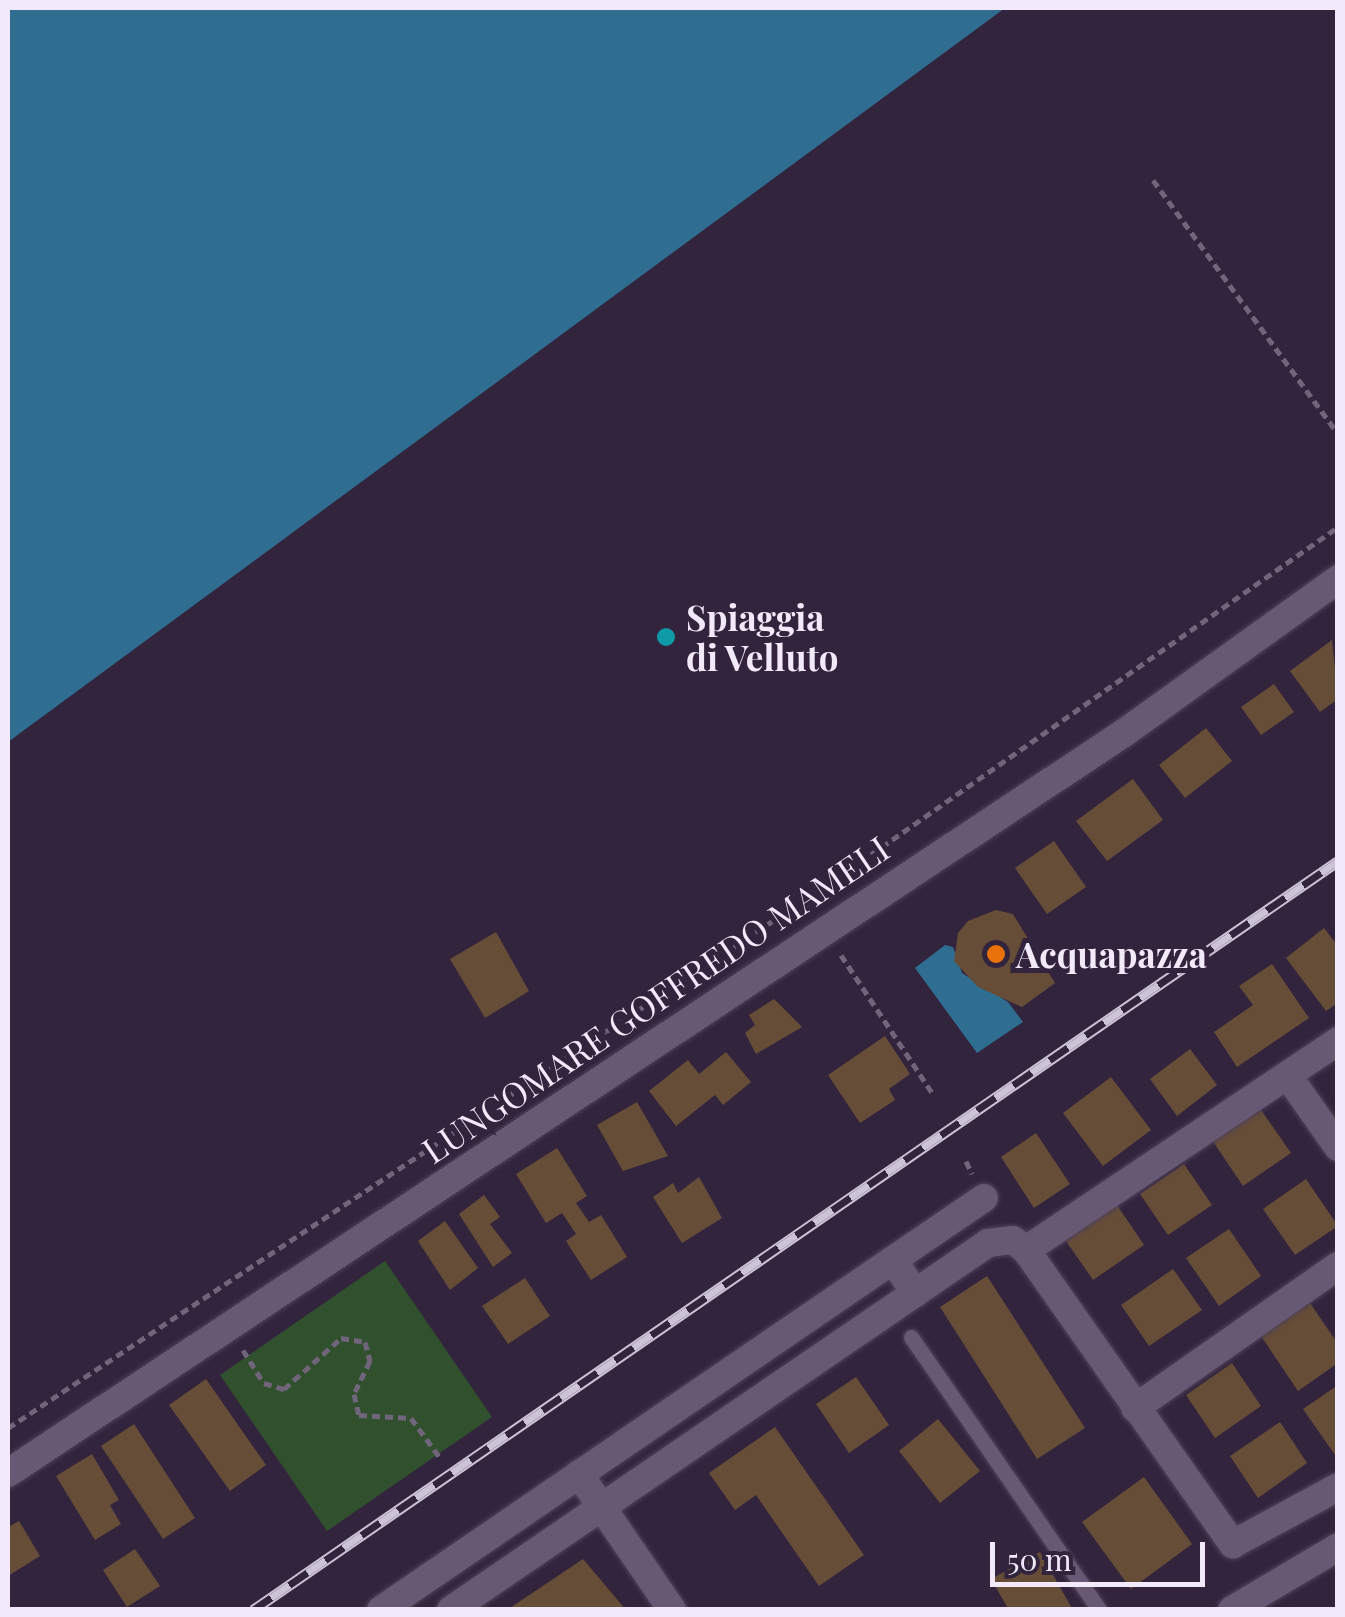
<!DOCTYPE html>
<html>
<head>
<meta charset="utf-8">
<style>
	body { margin:0 }
	#map { position:relative; width:1345px; height:1617px; overflow:hidden; background:#32243d; font-family:"Playfair Display",serif }
	div>[style] { position:absolute }
	.green>* { inset:0; background:#31512e }
	.water>* { inset:0; background:#306e91 }
	.building>* { inset:0; background:#664d37 }
	.path>* { height:5px; margin-top:-2.5px; transform-origin:0; background:repeating-linear-gradient(90deg,#71657b 0 8px,transparent 0 13px) }
	.roads { filter:drop-shadow(0 0 2px #4e4157) drop-shadow(0 0 2px #4e4157) }
	.service>* { height:15px; margin:-7.5px; padding:0 7.5px; transform-origin:7.5px; border-radius:7.5px; background:#675874 }
	.minor>* { height:28px; margin:-14px; padding:0 14px; transform-origin:14px; border-radius:14px; background:#675874 }
	.secondary>* { height:28px; margin:-14px; padding:0 14px; transform-origin:14px; border-radius:14px; background:#675874 }
	.rail>* { height:11px; margin-top:-5.5px; transform-origin:0; background:repeating-linear-gradient(90deg,#32243d 0 22px,#cdc3d6 0 44px); box-sizing:border-box; border-block:2px solid #cdc3d6 }
	.dots>* { width:28px; height:28px; translate:-50% -50%; box-sizing:border-box; border:5px solid #32243d; border-radius:50% }
	span { translate:-50% -50%; white-space:nowrap; text-align:center; line-height:1.15; -webkit-text-stroke:10px #32243d; paint-order:stroke }
	.poi-label { font-size:35px; color:#f2e9fa; font-weight:700 }
	.left { translate:0 -50%; text-align:left }
	.street-label { font-size:35px; color:#f2e9fa }
	.frame { position:absolute; inset:0; border:10px solid #f2e9fa; pointer-events:none }
	.scale { position:absolute; left:990px; top:1542px; width:215px; height:45px; box-sizing:border-box; border:5px solid #f2e9fa; border-top:0; padding-left:12px; font-size:30px; line-height:35px; white-space:nowrap; color:#f2e9fa; -webkit-text-stroke:8px #32243d; paint-order:stroke }
</style>
</head>
<body>
<div id="map">
	<div class="green">
		<div style="clip-path:polygon(385px 1261px,492px 1417px,327px 1531px,220px 1375px)"></div>
	</div>
	<div class="water">
		<div style="clip-path:polygon(8px 8px,1005px 8px,8px 742px)"></div>
		<div style="clip-path:polygon(945px 945px,953px 947px,962px 973px,1008px 1002px,1023px 1022px,977px 1053px,915px 968px)"></div>
	</div>
	<div class="building">
		<div style="clip-path:polygon(1332px 640px,1338px 699px,1320px 712px,1290px 671px)"></div>
		<div style="clip-path:polygon(1274px 684px,1294px 712px,1261px 735px,1241px 707px)"></div>
		<div style="clip-path:polygon(1206px 728px,1232px 761px,1185px 798px,1159px 765px)"></div>
		<div style="clip-path:polygon(1133px 779px,1163px 820px,1107px 861px,1076px 821px)"></div>
		<div style="clip-path:polygon(1054px 841px,1086px 887px,1047px 914px,1015px 868px)"></div>
		<div style="clip-path:polygon(996px 910px,1013px 914px,1055px 983px,1022px 1007px,978px 987px,954px 961px,958px 933px,968px 921px)"></div>
		<div style="clip-path:polygon(1324px 928px,1338px 946px,1338px 1003px,1326px 1011px,1286px 958px)"></div>
		<div style="clip-path:polygon(496px 932px,529px 991px,485px 1018px,450px 959px)"></div>
		<div style="clip-path:polygon(1272px 964px,1309px 1018px,1237px 1067px,1214px 1032px,1253px 1005px,1239px 986px)"></div>
		<div style="clip-path:polygon(774px 999px,802px 1027px,756px 1054px,745px 1033px,755px 1025px,749px 1015px)"></div>
		<div style="clip-path:polygon(885px 1036px,910px 1074px,889px 1089px,895px 1100px,860px 1123px,828px 1075px)"></div>
		<div style="clip-path:polygon(1190px 1049px,1217px 1085px,1177px 1116px,1150px 1079px)"></div>
		<div style="clip-path:polygon(726px 1052px,751px 1082px,723px 1105px,715px 1095px,676px 1126px,649px 1091px,688px 1060px,699px 1074px)"></div>
		<div style="clip-path:polygon(1111px 1077px,1151px 1130px,1103px 1166px,1063px 1113px)"></div>
		<div style="clip-path:polygon(637px 1102px,668px 1156px,623px 1171px,597px 1125px)"></div>
		<div style="clip-path:polygon(1259px 1107px,1291px 1153px,1243px 1186px,1212px 1140px)"></div>
		<div style="clip-path:polygon(1036px 1133px,1070px 1184px,1034px 1208px,1001px 1157px)"></div>
		<div style="clip-path:polygon(557px 1148px,587px 1196px,576px 1203px,589px 1222px,601px 1215px,627px 1257px,591px 1280px,566px 1241px,576px 1234px,562px 1213px,546px 1223px,516px 1174px)"></div>
		<div style="clip-path:polygon(1184px 1164px,1212px 1205px,1168px 1235px,1140px 1194px)"></div>
		<div style="clip-path:polygon(699px 1177px,722px 1218px,682px 1243px,653px 1197px,673px 1183px,678px 1193px)"></div>
		<div style="clip-path:polygon(1306px 1179px,1338px 1226px,1295px 1255px,1263px 1209px)"></div>
		<div style="clip-path:polygon(484px 1195px,500px 1217px,490px 1224px,512px 1253px,493px 1267px,459px 1214px)"></div>
		<div style="clip-path:polygon(1117px 1205px,1144px 1245px,1093px 1280px,1066px 1241px)"></div>
		<div style="clip-path:polygon(445px 1221px,478px 1268px,450px 1290px,418px 1241px)"></div>
		<div style="clip-path:polygon(1229px 1229px,1261px 1276px,1219px 1306px,1186px 1258px)"></div>
		<div style="clip-path:polygon(1173px 1269px,1202px 1310px,1149px 1346px,1121px 1305px)"></div>
		<div style="clip-path:polygon(987px 1276px,1085px 1428px,1037px 1459px,940px 1307px)"></div>
		<div style="clip-path:polygon(525px 1278px,550px 1316px,508px 1344px,482px 1306px)"></div>
		<div style="clip-path:polygon(1310px 1303px,1338px 1344px,1338px 1363px,1298px 1391px,1261px 1336px)"></div>
		<div style="clip-path:polygon(1232px 1363px,1261px 1406px,1215px 1438px,1186px 1395px)"></div>
		<div style="clip-path:polygon(856px 1377px,889px 1425px,849px 1453px,816px 1404px)"></div>
		<div style="clip-path:polygon(206px 1379px,266px 1465px,230px 1491px,169px 1405px)"></div>
		<div style="clip-path:polygon(1338px 1385px,1338px 1454px,1335px 1455px,1303px 1409px)"></div>
		<div style="clip-path:polygon(938px 1419px,980px 1471px,940px 1503px,899px 1451px)"></div>
		<div style="clip-path:polygon(1280px 1422px,1307px 1463px,1258px 1498px,1230px 1456px)"></div>
		<div style="clip-path:polygon(134px 1424px,195px 1518px,163px 1539px,101px 1446px)"></div>
		<div style="clip-path:polygon(775px 1427px,864px 1555px,819px 1586px,756px 1495px,735px 1510px,709px 1473px)"></div>
		<div style="clip-path:polygon(92px 1454px,119px 1500px,110px 1505px,121px 1524px,95px 1540px,56px 1476px)"></div>
		<div style="clip-path:polygon(1144px 1477px,1192px 1544px,1131px 1589px,1082px 1522px)"></div>
		<div style="clip-path:polygon(19px 1521px,40px 1556px,8px 1576px,8px 1527px)"></div>
		<div style="clip-path:polygon(135px 1549px,160px 1586px,127px 1607px,103px 1570px)"></div>
		<div style="clip-path:polygon(1040px 1552px,1073px 1610px,1009px 1610px,991px 1579px)"></div>
		<div style="clip-path:polygon(583px 1559px,626px 1610px,507px 1610px)"></div>
	</div>
	<div class="path">
		<div style="left:1153px;top:180px;width:314px;rotate:53.9deg"></div>
		<div style="left:841px;top:955px;width:167px;rotate:56.5deg"></div>
		<div style="left:966px;top:1161px;width:14px;rotate:65deg"></div>
		<div style="left:243px;top:1350px;width:39px;rotate:58deg"></div>
		<div style="left:264px;top:1383px;width:21px;rotate:17deg"></div>
		<div style="left:284px;top:1389px;width:76px;rotate:-41.8deg"></div>
		<div style="left:341px;top:1338px;width:24px;rotate:9deg"></div>
		<div style="left:365px;top:1342px;width:20px;rotate:75deg"></div>
		<div style="left:370px;top:1361px;width:37px;rotate:116deg"></div>
		<div style="left:354px;top:1394px;width:22px;rotate:77deg"></div>
		<div style="left:359px;top:1415px;width:52px;rotate:3.3deg"></div>
		<div style="left:411px;top:1418px;width:51px;rotate:53.8deg"></div>
		<div style="left:8px;top:1428px;width:997px;rotate:-33.55deg"></div>
		<div style="left:839px;top:877px;width:610px;rotate:-35.05deg"></div>
	</div>
	<div class="roads">
		<div class="service">
			<div style="left:911px;top:1337px;width:331px;rotate:55.4deg"></div>
		</div>
		<div class="minor">
			<div style="left:1288px;top:1076px;width:87px;rotate:54.8deg"></div>
			<div style="left:1026px;top:1250px;width:376px;rotate:-33.8deg"></div>
			<div style="left:893px;top:1260px;width:110px;rotate:-34.3deg"></div>
			<div style="left:915px;top:1293px;width:88px;rotate:-34.4deg"></div>
			<div style="left:988px;top:1243px;width:25px;rotate:-7deg"></div>
			<div style="left:1013px;top:1240px;width:16px;rotate:38deg"></div>
			<div style="left:1026px;top:1250px;width:360px;rotate:54.9deg"></div>
			<div style="left:1233px;top:1544px;width:119px;rotate:-28.5deg"></div>
			<div style="left:1135px;top:1408px;width:248px;rotate:-35deg"></div>
			<div style="left:8px;top:1473px;width:1339px;rotate:-33.55deg"></div>
			<div style="left:1124px;top:733px;width:264px;rotate:-35.7deg"></div>
			<div style="left:579px;top:1474px;width:165px;rotate:55.6deg"></div>
			<div style="left:381px;top:1610px;width:620px;rotate:-34.36deg"></div>
			<div style="left:893px;top:1260px;width:40px;rotate:56deg"></div>
			<div style="left:915px;top:1293px;width:562px;rotate:145.66deg"></div>
		</div>
		<div class="secondary">
			<div style="left:1232px;top:1610px;width:123px;rotate:-30.7deg"></div>
		</div>
	</div>
	<div class="rail">
		<div style="left:253px;top:1610px;width:1318px;rotate:-34.62deg"></div>
	</div>
	<div class="dots">
		<div style="left:666px;top:637px;background:#0f9aa8"></div>
		<div style="left:996px;top:954px;background:#e8710a"></div>
	</div>
	<div class="poi-label">
		<span class="left" style="left:686px;top:637px">Spiaggia<br>di Velluto</span>
		<span class="left" style="left:1016px;top:954px">Acquapazza</span>
	</div>
	<div class="street-label">
		<span style="left:655px;top:999px;rotate:-34deg">LUNGOMARE GOFFREDO MAMELI</span>
	</div>
	<div class="frame"></div>
	<div class="scale">50 m</div>
</div>
</body>
</html>
